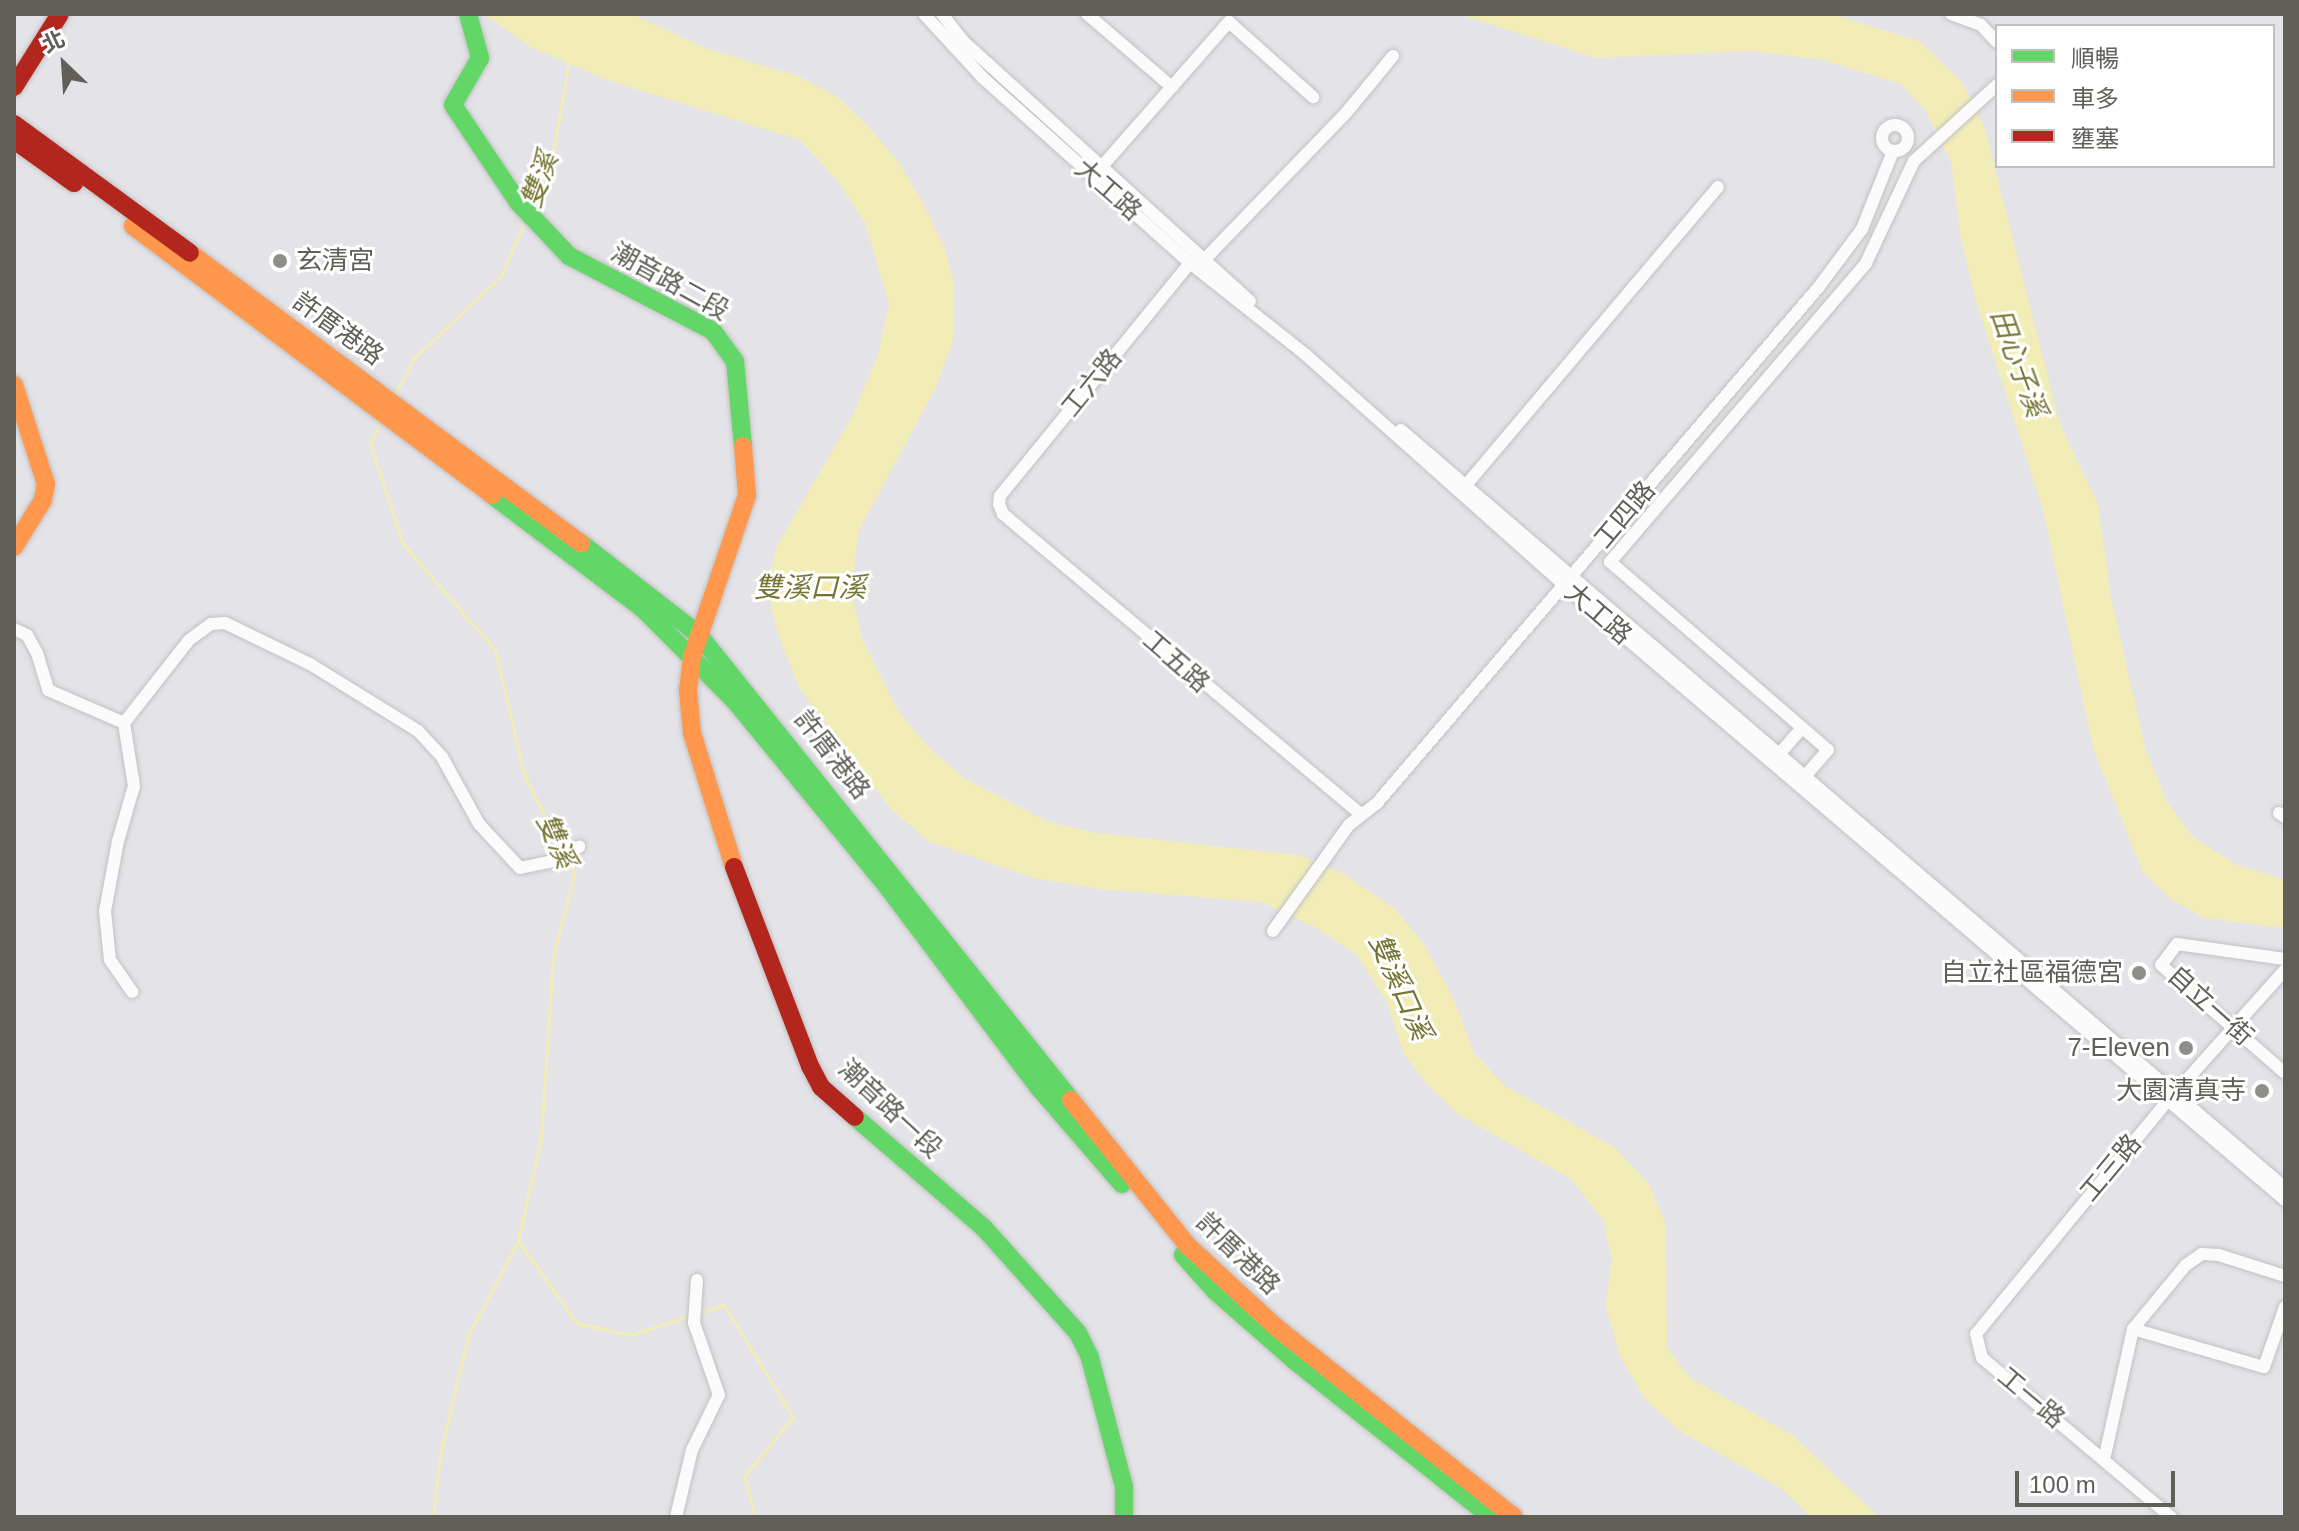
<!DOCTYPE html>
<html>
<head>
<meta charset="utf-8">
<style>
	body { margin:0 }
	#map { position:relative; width:2299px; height:1531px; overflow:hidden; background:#e4e3e8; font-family:Helvetica,"Noto Sans TC",sans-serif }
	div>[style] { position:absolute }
	.water>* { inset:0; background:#f2edb7 }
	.stream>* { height:3px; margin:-1.5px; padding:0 1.5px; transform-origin:1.5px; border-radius:1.5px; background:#f2edb7 }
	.roads { filter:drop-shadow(0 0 2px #c2c1c1) drop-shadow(0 0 2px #c2c1c1) }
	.street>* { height:12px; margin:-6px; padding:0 6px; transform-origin:6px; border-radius:6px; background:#fbfbfc }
	.street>.ring { margin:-6px; padding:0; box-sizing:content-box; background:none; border:12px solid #fbfbfc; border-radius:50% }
	.fast>* { height:18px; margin:-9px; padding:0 9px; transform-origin:9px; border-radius:9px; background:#63d668 }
	.slow>* { height:18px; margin:-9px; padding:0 9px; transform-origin:9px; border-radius:9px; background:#ff974d }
	.jam>* { height:18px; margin:-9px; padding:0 9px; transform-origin:9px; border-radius:9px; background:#b3261e }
	.dots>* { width:22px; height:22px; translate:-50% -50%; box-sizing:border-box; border:4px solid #fff; border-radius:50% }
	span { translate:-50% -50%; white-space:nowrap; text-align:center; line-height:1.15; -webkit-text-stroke:6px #fff; paint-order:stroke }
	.street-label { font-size:26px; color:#606059 }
	.poi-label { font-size:26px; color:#606059 }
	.left { translate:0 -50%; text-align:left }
	.right { translate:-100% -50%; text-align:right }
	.water-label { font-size:28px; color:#767532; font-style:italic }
	.frame { position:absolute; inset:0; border:16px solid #606059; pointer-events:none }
	.legend { position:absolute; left:1995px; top:24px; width:280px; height:144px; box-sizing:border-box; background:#fff; border:2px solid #bfbfbd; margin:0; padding:10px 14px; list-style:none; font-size:24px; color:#606059 }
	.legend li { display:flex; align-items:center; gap:16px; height:40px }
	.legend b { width:40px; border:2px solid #bfbfbd }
	.north { position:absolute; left:24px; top:24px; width:80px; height:80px; -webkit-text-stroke:6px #fff; paint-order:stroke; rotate:335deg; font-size:22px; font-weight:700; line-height:32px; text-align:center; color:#606059 }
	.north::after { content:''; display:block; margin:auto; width:28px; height:36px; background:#606059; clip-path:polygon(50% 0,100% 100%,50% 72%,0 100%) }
	.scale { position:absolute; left:2015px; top:1471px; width:160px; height:36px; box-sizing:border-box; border:4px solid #606059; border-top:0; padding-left:10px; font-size:24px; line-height:28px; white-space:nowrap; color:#606059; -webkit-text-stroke:6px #fff; paint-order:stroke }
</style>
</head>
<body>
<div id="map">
	<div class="water">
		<div style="clip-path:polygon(484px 14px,632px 14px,705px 48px,798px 76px,837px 97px,864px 122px,898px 161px,923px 203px,945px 249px,954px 287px,953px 340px,935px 389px,858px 532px,852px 592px,861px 636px,897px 709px,927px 746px,965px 779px,1049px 822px,1096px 833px,1298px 855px,1344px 874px,1394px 908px,1423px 943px,1454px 1000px,1474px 1053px,1505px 1086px,1614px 1147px,1649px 1184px,1666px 1226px,1667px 1347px,1690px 1378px,1791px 1434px,1879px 1517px,1811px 1517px,1778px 1486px,1681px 1432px,1644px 1398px,1619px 1354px,1606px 1305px,1612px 1257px,1603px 1220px,1571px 1179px,1458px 1114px,1426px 1083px,1404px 1054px,1387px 1002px,1357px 955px,1317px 928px,1261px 902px,1099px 889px,1033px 878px,928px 841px,890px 808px,800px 689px,780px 640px,767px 590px,777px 546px,853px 415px,878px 355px,889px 304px,865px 223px,839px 183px,800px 140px,607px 80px,531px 47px)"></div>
		<div style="clip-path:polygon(1458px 14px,1832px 14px,1919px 41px,1962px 82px,1985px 129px,2060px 424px,2098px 504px,2111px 597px,2145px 748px,2168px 803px,2192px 836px,2237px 865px,2285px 880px,2285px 928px,2204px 918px,2170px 898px,2143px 872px,2093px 748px,2043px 509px,1975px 298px,1961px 239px,1951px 162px,1926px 111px,1901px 84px,1823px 60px,1753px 51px,1596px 58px)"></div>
	</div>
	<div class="stream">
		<div style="left:531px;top:208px;width:52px;rotate:-66.4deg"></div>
		<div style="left:552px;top:160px;width:100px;rotate:-80.3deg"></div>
		<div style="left:395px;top:395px;width:40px;rotate:-63.4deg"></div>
		<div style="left:413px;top:359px;width:121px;rotate:-43.3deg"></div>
		<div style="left:501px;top:276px;width:63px;rotate:-66.7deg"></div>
		<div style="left:382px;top:420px;width:27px;rotate:117deg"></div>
		<div style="left:370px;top:444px;width:105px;rotate:71.7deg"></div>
		<div style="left:403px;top:544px;width:140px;rotate:49deg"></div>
		<div style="left:495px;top:650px;width:127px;rotate:76.8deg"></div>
		<div style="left:524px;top:774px;width:85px;rotate:64deg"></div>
		<div style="left:565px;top:856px;width:21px;rotate:65deg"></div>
		<div style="left:574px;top:875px;width:85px;rotate:104.4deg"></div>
		<div style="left:553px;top:957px;width:180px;rotate:93.8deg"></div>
		<div style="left:541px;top:1137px;width:107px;rotate:102.5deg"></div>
		<div style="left:518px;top:1241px;width:101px;rotate:54.3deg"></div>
		<div style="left:577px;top:1323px;width:54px;rotate:12.8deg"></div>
		<div style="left:630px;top:1335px;width:65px;rotate:-17.9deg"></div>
		<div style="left:699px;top:1313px;width:26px;rotate:-18deg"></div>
		<div style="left:724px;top:1305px;width:132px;rotate:58.4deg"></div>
		<div style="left:793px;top:1417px;width:77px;rotate:129.7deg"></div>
		<div style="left:744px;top:1476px;width:42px;rotate:75deg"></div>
		<div style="left:433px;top:1517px;width:67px;rotate:-83.2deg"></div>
		<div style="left:441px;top:1450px;width:117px;rotate:-76.7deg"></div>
		<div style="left:468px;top:1336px;width:107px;rotate:-62.2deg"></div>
	</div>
	<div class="roads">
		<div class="street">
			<div style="left:924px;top:14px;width:87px;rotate:47.3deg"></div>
			<div style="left:983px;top:78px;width:278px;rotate:41.8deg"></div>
			<div style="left:1190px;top:263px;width:148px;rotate:38.4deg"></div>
			<div style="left:1306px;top:355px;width:347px;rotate:41.7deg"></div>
			<div style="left:1565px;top:586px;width:946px;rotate:40.46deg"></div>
			<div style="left:942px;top:14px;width:36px;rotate:52deg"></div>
			<div style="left:964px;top:42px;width:386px;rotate:42.2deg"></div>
			<div style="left:1087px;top:14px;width:112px;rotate:40.7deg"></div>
			<div style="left:1951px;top:14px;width:32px;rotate:20deg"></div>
			<div style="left:1981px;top:25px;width:23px;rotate:47deg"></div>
			<div class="ring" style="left:1882px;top:125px;width:14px;height:14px"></div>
			<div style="left:1097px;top:172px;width:200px;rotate:-48.7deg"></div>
			<div style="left:1229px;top:22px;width:113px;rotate:41.8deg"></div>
			<div style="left:1203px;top:261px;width:206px;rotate:-46deg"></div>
			<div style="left:1346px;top:113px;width:74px;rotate:-50.5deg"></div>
			<div style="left:1190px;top:263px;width:301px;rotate:129.2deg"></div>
			<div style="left:1000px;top:496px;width:8px;rotate:97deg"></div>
			<div style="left:999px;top:504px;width:11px;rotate:68deg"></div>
			<div style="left:1003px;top:514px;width:466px;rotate:40deg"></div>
			<div style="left:1401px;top:430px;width:1164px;rotate:40.61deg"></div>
			<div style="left:1461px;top:491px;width:398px;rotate:-49.8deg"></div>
			<div style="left:14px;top:629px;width:14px;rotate:25deg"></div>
			<div style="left:27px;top:635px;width:21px;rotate:61deg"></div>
			<div style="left:37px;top:653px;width:39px;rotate:73deg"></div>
			<div style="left:48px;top:690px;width:83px;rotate:23.5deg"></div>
			<div style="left:124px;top:723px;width:105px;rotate:-51.9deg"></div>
			<div style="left:189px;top:640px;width:27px;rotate:-36deg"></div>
			<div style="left:211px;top:624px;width:14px;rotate:-4deg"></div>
			<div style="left:225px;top:623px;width:94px;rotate:25.8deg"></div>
			<div style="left:310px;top:664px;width:127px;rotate:31.8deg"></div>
			<div style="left:418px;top:731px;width:35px;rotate:47deg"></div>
			<div style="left:442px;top:757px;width:77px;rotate:61.1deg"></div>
			<div style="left:479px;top:824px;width:60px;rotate:47deg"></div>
			<div style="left:520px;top:868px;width:30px;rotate:-12deg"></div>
			<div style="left:549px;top:862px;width:34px;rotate:-27deg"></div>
			<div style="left:124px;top:723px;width:64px;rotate:81deg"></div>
			<div style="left:134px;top:786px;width:57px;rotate:106.2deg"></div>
			<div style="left:118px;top:841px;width:71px;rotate:100.5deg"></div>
			<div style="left:105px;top:911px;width:49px;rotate:84.2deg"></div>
			<div style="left:110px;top:960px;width:39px;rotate:55deg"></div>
			<div style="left:1781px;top:752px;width:32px;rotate:-49deg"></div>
			<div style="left:1807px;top:774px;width:32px;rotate:-49deg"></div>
			<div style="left:1828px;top:750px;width:288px;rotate:-139.2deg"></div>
			<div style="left:1610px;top:562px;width:394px;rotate:-49.4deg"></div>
			<div style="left:1866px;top:263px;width:113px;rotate:-64.8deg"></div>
			<div style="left:1914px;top:161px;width:113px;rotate:-42.5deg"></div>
			<div style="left:2279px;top:813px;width:7px;rotate:34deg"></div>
			<div style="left:1273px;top:931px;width:130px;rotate:-54.4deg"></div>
			<div style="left:1349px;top:825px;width:36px;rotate:-38deg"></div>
			<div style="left:1377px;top:803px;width:678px;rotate:-49.43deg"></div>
			<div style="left:1818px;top:288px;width:74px;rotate:-53.3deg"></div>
			<div style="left:1862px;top:229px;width:84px;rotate:-68.3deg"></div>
			<div style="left:2285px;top:959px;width:109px;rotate:-172.1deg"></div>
			<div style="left:2177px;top:944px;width:26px;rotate:127deg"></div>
			<div style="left:2161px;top:965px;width:164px;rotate:41.1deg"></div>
			<div style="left:2133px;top:1329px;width:136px;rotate:16.2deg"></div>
			<div style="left:2264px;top:1367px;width:64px;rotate:-70.7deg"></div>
			<div style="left:2104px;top:1460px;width:134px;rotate:-77.5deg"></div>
			<div style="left:2133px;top:1329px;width:83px;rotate:-50.4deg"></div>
			<div style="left:2186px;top:1265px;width:19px;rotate:-35deg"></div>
			<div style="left:2202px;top:1254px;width:17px;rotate:3deg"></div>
			<div style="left:2219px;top:1255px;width:69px;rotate:17.7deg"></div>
			<div style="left:676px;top:1517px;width:69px;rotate:-76.6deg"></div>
			<div style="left:692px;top:1450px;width:61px;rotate:-63.9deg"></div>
			<div style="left:719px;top:1395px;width:76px;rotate:-109.1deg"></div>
			<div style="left:694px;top:1323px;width:43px;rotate:-86deg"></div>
			<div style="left:2171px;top:1517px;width:247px;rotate:-139.9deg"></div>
			<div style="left:1982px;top:1358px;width:25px;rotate:-104deg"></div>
			<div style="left:1976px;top:1334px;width:299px;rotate:-50.6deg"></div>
			<div style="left:2166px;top:1103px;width:178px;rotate:-48.2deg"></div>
		</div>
		<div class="fast">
			<div style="left:468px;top:14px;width:46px;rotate:74.7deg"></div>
			<div style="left:480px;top:58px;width:54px;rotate:119.9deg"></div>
			<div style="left:453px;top:105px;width:117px;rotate:56.2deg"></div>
			<div style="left:518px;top:202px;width:74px;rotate:46.6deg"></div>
			<div style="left:569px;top:256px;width:162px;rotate:27.5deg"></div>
			<div style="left:713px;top:331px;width:37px;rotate:54deg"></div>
			<div style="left:735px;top:361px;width:85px;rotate:84.6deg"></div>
			<div style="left:492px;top:495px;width:188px;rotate:37deg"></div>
			<div style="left:642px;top:608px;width:130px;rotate:45deg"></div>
			<div style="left:734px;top:700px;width:239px;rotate:50.6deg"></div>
			<div style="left:886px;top:885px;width:254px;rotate:53deg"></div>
			<div style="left:1039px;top:1088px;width:127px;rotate:49.2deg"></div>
			<div style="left:581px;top:543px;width:150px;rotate:37.9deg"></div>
			<div style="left:699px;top:635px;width:595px;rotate:51.34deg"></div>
			<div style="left:855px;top:1117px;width:170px;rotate:40.7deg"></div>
			<div style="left:984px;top:1228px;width:141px;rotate:48.2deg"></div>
			<div style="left:1078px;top:1333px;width:28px;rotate:64deg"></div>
			<div style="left:1090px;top:1358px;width:133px;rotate:75.2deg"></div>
			<div style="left:1124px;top:1487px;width:30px;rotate:90deg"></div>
			<div style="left:1183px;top:1255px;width:48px;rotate:48.4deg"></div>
			<div style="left:1215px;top:1291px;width:106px;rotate:41.2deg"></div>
			<div style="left:1295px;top:1361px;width:251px;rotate:38.5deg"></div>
		</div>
		<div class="slow">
			<div style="left:133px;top:226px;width:449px;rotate:36.8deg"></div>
			<div style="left:190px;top:253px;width:487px;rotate:36.6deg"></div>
			<div style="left:14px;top:385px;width:104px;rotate:72.1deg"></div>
			<div style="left:46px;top:484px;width:16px;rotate:101deg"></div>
			<div style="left:43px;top:500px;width:55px;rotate:121.7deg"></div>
			<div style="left:734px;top:867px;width:140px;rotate:-107.4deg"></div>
			<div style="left:692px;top:733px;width:43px;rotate:-95.3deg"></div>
			<div style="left:688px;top:690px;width:33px;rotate:-83deg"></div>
			<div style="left:692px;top:657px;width:171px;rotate:-71.2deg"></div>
			<div style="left:747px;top:495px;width:49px;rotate:-94.7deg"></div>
			<div style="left:1071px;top:1100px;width:186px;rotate:51.3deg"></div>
			<div style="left:1187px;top:1245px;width:122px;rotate:42.7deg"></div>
			<div style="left:1277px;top:1328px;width:303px;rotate:38.6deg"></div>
		</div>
		<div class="jam">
			<div style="left:14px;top:87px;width:86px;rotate:-57.8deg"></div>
			<div style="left:14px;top:124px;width:218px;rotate:36.2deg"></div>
			<div style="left:14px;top:140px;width:74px;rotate:35.6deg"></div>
			<div style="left:734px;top:867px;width:213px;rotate:69.1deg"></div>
			<div style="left:810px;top:1066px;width:24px;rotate:62deg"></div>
			<div style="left:821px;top:1087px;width:45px;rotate:41.4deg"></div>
		</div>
	</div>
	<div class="dots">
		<div style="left:280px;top:261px;background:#8e8e8b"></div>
		<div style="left:2139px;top:973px;background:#8e8e8b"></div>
		<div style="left:2186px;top:1048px;background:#8e8e8b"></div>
		<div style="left:2262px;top:1091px;background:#8e8e8b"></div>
	</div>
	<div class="street-label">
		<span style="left:1108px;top:190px;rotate:41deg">大工路</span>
		<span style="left:670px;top:282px;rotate:29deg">潮音路二段</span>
		<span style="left:338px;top:329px;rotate:36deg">許厝港路</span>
		<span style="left:1092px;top:383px;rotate:-51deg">工六路</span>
		<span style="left:1625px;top:515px;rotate:-50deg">工四路</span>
		<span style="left:1598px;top:614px;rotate:41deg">大工路</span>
		<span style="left:1176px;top:662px;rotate:41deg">工五路</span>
		<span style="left:832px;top:755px;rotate:52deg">許厝港路</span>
		<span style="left:2210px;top:1006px;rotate:42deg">自立一街</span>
		<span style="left:890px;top:1109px;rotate:43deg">潮音路一段</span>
		<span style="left:2111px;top:1168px;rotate:-50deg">工三路</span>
		<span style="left:1238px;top:1254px;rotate:44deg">許厝港路</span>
		<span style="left:2031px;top:1398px;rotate:40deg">工一路</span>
	</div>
	<div class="poi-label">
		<span class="left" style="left:296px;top:261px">玄清宮</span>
		<span class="right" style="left:2123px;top:973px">自立社區福德宮</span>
		<span class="right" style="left:2170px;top:1048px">7-Eleven</span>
		<span class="right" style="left:2246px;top:1091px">大園清真寺</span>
	</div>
	<div class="water-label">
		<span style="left:540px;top:180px;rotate:-70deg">雙溪</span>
		<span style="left:2018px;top:363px;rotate:70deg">田心子溪</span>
		<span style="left:810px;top:588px">雙溪口溪</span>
		<span style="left:556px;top:841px;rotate:66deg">雙溪</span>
		<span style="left:1400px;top:987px;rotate:66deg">雙溪口溪</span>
	</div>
	<div class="frame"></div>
	<ul class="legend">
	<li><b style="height:10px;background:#63d668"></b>順暢</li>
	<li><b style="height:10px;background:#ff974d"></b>車多</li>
	<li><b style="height:10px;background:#b3261e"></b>壅塞</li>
	</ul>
	<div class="north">北</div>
	<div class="scale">100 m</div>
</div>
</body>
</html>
